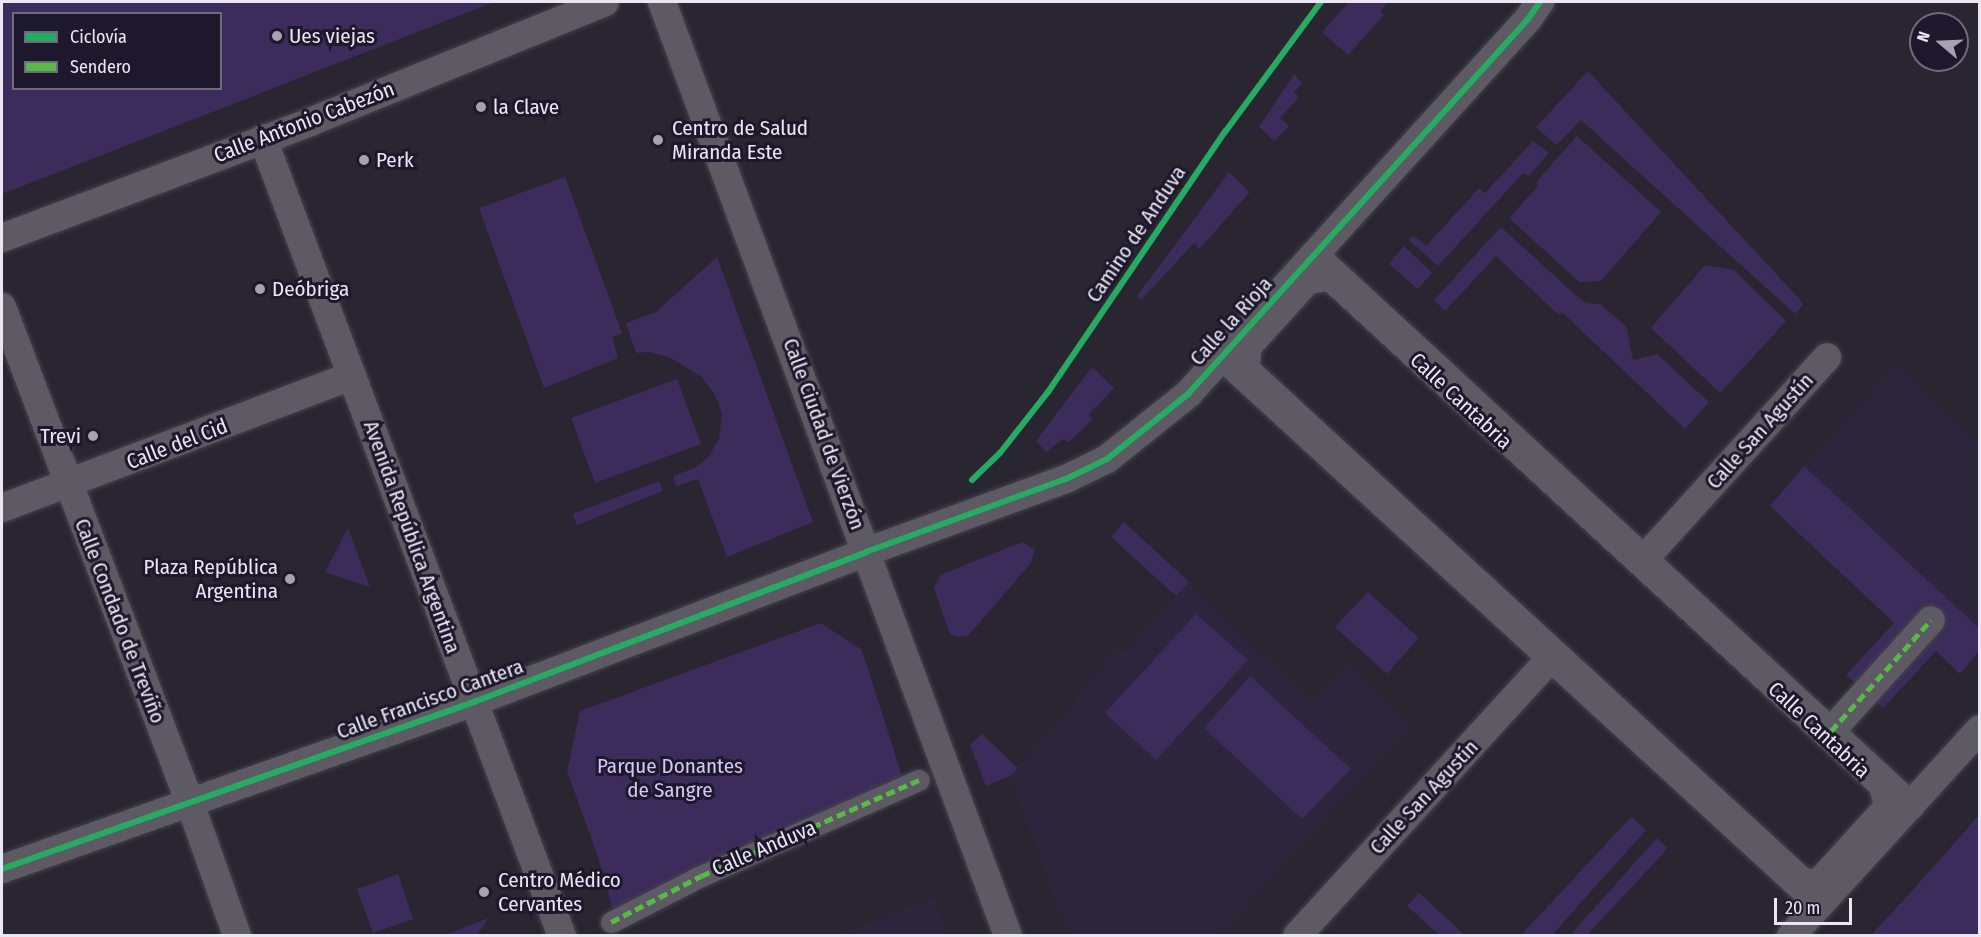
<!DOCTYPE html>
<html>
<head>
<meta charset="utf-8">
<style>
	body { margin:0 }
	#map { position:relative; width:1981px; height:937px; overflow:hidden; background:#292631; font-family:"Fira Sans Condensed",sans-serif }
	div>[style] { position:absolute }
	.built>* { inset:0; background:#2c263d }
	.green>* { inset:0; background:#3b2c5b }
	.roads { filter:drop-shadow(0 0 2px #45434c) drop-shadow(0 0 2px #45434c) }
	.pedestrian>* { height:21px; margin:-10.5px; padding:0 10.5px; transform-origin:10.5px; border-radius:10.5px; background:#5d5a63 }
	.minor>* { height:28px; margin:-14px; padding:0 14px; transform-origin:14px; border-radius:14px; background:#5d5a63 }
	.quiet>* { height:4.5px; margin-top:-2.25px; transform-origin:0; background:repeating-linear-gradient(90deg,#58b947 0 9px,transparent 0 13.5px) }
	.cycleway>* { height:6px; margin:-3px; padding:0 3px; transform-origin:3px; border-radius:3px; background:#26ab63 }
	.dots>* { width:16px; height:16px; translate:-50% -50%; box-sizing:border-box; border:3px solid #1d182b; border-radius:50% }
	span { translate:-50% -50%; white-space:nowrap; text-align:center; line-height:1.15; -webkit-text-stroke:6px #1d182b; paint-order:stroke }
	.poi-label { font-size:21px; color:#eae7f4 }
	.left { translate:0 -50%; text-align:left }
	.right { translate:-100% -50%; text-align:right }
	.street-label { font-size:21px; color:#eae7f4 }
	.park-label { font-size:21px; color:#d4c9f5 }
	.frame { position:absolute; inset:0; border:3px solid #eae7f4; pointer-events:none }
	.legend { position:absolute; left:12px; top:12px; width:210px; height:78px; box-sizing:border-box; background:#1d182b; border:2px solid #6f6b7b; margin:0; padding:8px 10px; list-style:none; font-size:18px; color:#eae7f4 }
	.legend li { display:flex; align-items:center; gap:12px; height:30px }
	.legend b { width:30px; border:2px solid #6f6b7b }
	.north { position:absolute; left:1909px; top:12px; width:60px; height:60px; box-sizing:border-box; background:#1d182b; border:2px solid #6f6b7b; border-radius:50%; rotate:289deg; font-size:16px; font-weight:700; line-height:24px; text-align:center; color:#eae7f4 }
	.north::after { content:''; display:block; margin:auto; width:21px; height:27px; background:#a6a3b0; clip-path:polygon(50% 0,100% 100%,50% 72%,0 100%) }
	.scale { position:absolute; left:1774px; top:898px; width:78px; height:27px; box-sizing:border-box; border:3px solid #eae7f4; border-top:0; padding-left:8px; font-size:18px; line-height:21px; white-space:nowrap; color:#eae7f4; -webkit-text-stroke:4px #1d182b; paint-order:stroke }
</style>
</head>
<body>
<div id="map">
	<div class="built">
		<div style="clip-path:polygon(1897px 365px,1979px 443px,1979px 628px,1804px 466px)"></div>
		<div style="clip-path:polygon(1189px 582px,1311px 703px,1349px 664px,1410px 726px,1219px 935px,1068px 935px,1010px 776px,1077px 703px,1073px 699px,1118px 649px,1124px 654px)"></div>
		<div style="clip-path:polygon(934px 898px,948px 935px,838px 935px)"></div>
	</div>
	<div class="green">
		<div style="clip-path:polygon(evenodd,2px 2px,494px 2px,2px 194px,2px 2px,14px 14px,220px 14px,220px 88px,14px 88px,14px 14px)"></div>
		<div style="clip-path:polygon(1349px 2px,1389px 2px,1380px 11px,1384px 15px,1348px 55px,1322px 32px)"></div>
		<div style="clip-path:polygon(1588px 71px,1804px 304px,1795px 314px,1581px 120px,1556px 145px,1536px 127px)"></div>
		<div style="clip-path:polygon(1294px 74px,1302px 83px,1294px 92px,1299px 97px,1280px 118px,1289px 126px,1274px 141px,1259px 127px)"></div>
		<div style="clip-path:polygon(1577px 136px,1661px 212px,1601px 281px,1579px 282px,1509px 218px,1539px 185px,1536px 182px)"></div>
		<div style="clip-path:polygon(1533px 141px,1549px 153px,1529px 176px,1523px 173px,1438px 266px,1409px 240px,1413px 235px,1426px 246px,1479px 188px,1485px 193px)"></div>
		<div style="clip-path:polygon(1229px 172px,1250px 192px,1199px 249px,1194px 243px,1141px 300px,1137px 296px)"></div>
		<div style="clip-path:polygon(565px 177px,622px 333px,612px 337px,618px 358px,544px 388px,479px 208px)"></div>
		<div style="clip-path:polygon(1501px 227px,1570px 290px,1586px 303px,1600px 304px,1626px 326px,1633px 360px,1657px 354px,1709px 402px,1685px 429px,1562px 312px,1559px 315px,1496px 256px,1445px 311px,1434px 300px)"></div>
		<div style="clip-path:polygon(1404px 246px,1432px 273px,1418px 289px,1389px 264px)"></div>
		<div style="clip-path:polygon(717px 257px,813px 522px,727px 557px,698px 479px,676px 486px,673px 476px,695px 468px,709px 456px,719px 439px,722px 413px,715px 395px,702px 377px,669px 357px,649px 352px,636px 353px,626px 323px,656px 312px)"></div>
		<div style="clip-path:polygon(1705px 265px,1734px 270px,1786px 321px,1720px 393px,1651px 328px)"></div>
		<div style="clip-path:polygon(1092px 367px,1114px 388px,1089px 414px,1092px 420px,1069px 442px,1063px 439px,1046px 452px,1036px 441px)"></div>
		<div style="clip-path:polygon(677px 379px,701px 444px,595px 483px,571px 418px)"></div>
		<div style="clip-path:polygon(1804px 466px,1979px 628px,1979px 651px,1960px 674px,1936px 651px,1883px 708px,1846px 675px,1894px 623px,1770px 506px)"></div>
		<div style="clip-path:polygon(659px 481px,663px 491px,577px 525px,573px 514px)"></div>
		<div style="clip-path:polygon(1124px 522px,1189px 582px,1176px 596px,1111px 537px)"></div>
		<div style="clip-path:polygon(348px 528px,370px 587px,325px 572px)"></div>
		<div style="clip-path:polygon(1022px 542px,1035px 550px,1031px 563px,968px 636px,959px 637px,950px 634px,934px 588px,940px 575px)"></div>
		<div style="clip-path:polygon(1368px 592px,1419px 638px,1387px 674px,1335px 627px)"></div>
		<div style="clip-path:polygon(1196px 614px,1248px 660px,1156px 760px,1105px 713px)"></div>
		<div style="clip-path:polygon(821px 623px,862px 650px,902px 776px,613px 910px,597px 854px,567px 771px,580px 711px)"></div>
		<div style="clip-path:polygon(1250px 676px,1351px 769px,1302px 819px,1204px 728px)"></div>
		<div style="clip-path:polygon(982px 734px,1018px 768px,1010px 776px,986px 786px,970px 745px)"></div>
		<div style="clip-path:polygon(1979px 815px,1979px 935px,1871px 935px,1912px 891px)"></div>
		<div style="clip-path:polygon(1631px 817px,1646px 830px,1552px 935px,1521px 935px)"></div>
		<div style="clip-path:polygon(1657px 838px,1668px 848px,1587px 935px,1570px 935px)"></div>
		<div style="clip-path:polygon(398px 874px,413px 919px,373px 933px,357px 889px)"></div>
		<div style="clip-path:polygon(1419px 893px,1465px 935px,1439px 935px,1407px 906px)"></div>
		<div style="clip-path:polygon(489px 918px,477px 935px,445px 935px)"></div>
	</div>
	<div class="roads">
		<div class="pedestrian">
			<div style="left:1329px;top:280px;width:747px;rotate:42.61deg"></div>
			<div style="left:1879px;top:786px;width:20px;rotate:75deg"></div>
			<div style="left:1884px;top:805px;width:101px;rotate:132.2deg"></div>
			<div style="left:1816px;top:880px;width:13px;rotate:-171deg"></div>
			<div style="left:1803px;top:878px;width:753px;rotate:-137.37deg"></div>
			<div style="left:1249px;top:368px;width:20px;rotate:-87deg"></div>
			<div style="left:1250px;top:348px;width:88px;rotate:-47.8deg"></div>
			<div style="left:1309px;top:283px;width:20px;rotate:-9deg"></div>
			<div style="left:611px;top:922px;width:101px;rotate:-27.1deg"></div>
			<div style="left:701px;top:876px;width:238px;rotate:-23.8deg"></div>
		</div>
		<div class="minor">
			<div style="left:662px;top:2px;width:996px;rotate:69.67deg"></div>
			<div style="left:263px;top:139px;width:851px;rotate:69.44deg"></div>
			<div style="left:2px;top:238px;width:329px;rotate:-20.6deg"></div>
			<div style="left:310px;top:122px;width:318px;rotate:-22.1deg"></div>
			<div style="left:1314px;top:255px;width:812px;rotate:42.71deg"></div>
			<div style="left:2px;top:307px;width:530px;rotate:69.24deg"></div>
			<div style="left:190px;top:803px;width:141px;rotate:70.5deg"></div>
			<div style="left:1222px;top:356px;width:811px;rotate:42.5deg"></div>
			<div style="left:2px;top:508px;width:374px;rotate:-20.7deg"></div>
			<div style="left:1645px;top:558px;width:271px;rotate:-47.8deg"></div>
			<div style="left:1831px;top:731px;width:149px;rotate:-48deg"></div>
			<div style="left:2px;top:869px;width:501px;rotate:-19.48deg"></div>
			<div style="left:474px;top:702px;width:420px;rotate:-20.9deg"></div>
			<div style="left:866px;top:552px;width:213px;rotate:-20.1deg"></div>
			<div style="left:1066px;top:479px;width:46px;rotate:-26deg"></div>
			<div style="left:1107px;top:459px;width:104px;rotate:-38.7deg"></div>
			<div style="left:1188px;top:394px;width:506px;rotate:-47.8deg"></div>
			<div style="left:1528px;top:19px;width:21px;rotate:-55deg"></div>
			<div style="left:1297px;top:936px;width:377px;rotate:-47.6deg"></div>
			<div style="left:1791px;top:936px;width:280px;rotate:-47.6deg"></div>
		</div>
	</div>
	<div class="quiet">
		<div style="left:1831px;top:731px;width:149px;rotate:-48deg"></div>
		<div style="left:611px;top:922px;width:101px;rotate:-27.1deg"></div>
		<div style="left:701px;top:876px;width:238px;rotate:-23.8deg"></div>
	</div>
	<div class="cycleway">
		<div style="left:972px;top:480px;width:39px;rotate:-44deg"></div>
		<div style="left:1000px;top:453px;width:78px;rotate:-51.8deg"></div>
		<div style="left:1048px;top:392px;width:315px;rotate:-55.8deg"></div>
		<div style="left:1225px;top:132px;width:162px;rotate:-53.6deg"></div>
		<div style="left:2px;top:869px;width:501px;rotate:-19.48deg"></div>
		<div style="left:474px;top:702px;width:420px;rotate:-20.9deg"></div>
		<div style="left:866px;top:552px;width:213px;rotate:-20.1deg"></div>
		<div style="left:1066px;top:479px;width:46px;rotate:-26deg"></div>
		<div style="left:1107px;top:459px;width:104px;rotate:-38.7deg"></div>
		<div style="left:1188px;top:394px;width:506px;rotate:-47.8deg"></div>
		<div style="left:1528px;top:19px;width:21px;rotate:-55deg"></div>
	</div>
	<div class="dots">
		<div style="left:277px;top:36px;background:#a6a3b0"></div>
		<div style="left:481px;top:107px;background:#a6a3b0"></div>
		<div style="left:658px;top:140px;background:#a6a3b0"></div>
		<div style="left:364px;top:160px;background:#a6a3b0"></div>
		<div style="left:260px;top:289px;background:#a6a3b0"></div>
		<div style="left:93px;top:436px;background:#a6a3b0"></div>
		<div style="left:290px;top:579px;background:#a6a3b0"></div>
		<div style="left:484px;top:892px;background:#a6a3b0"></div>
	</div>
	<div class="poi-label">
		<span class="left" style="left:289px;top:36px">Ues viejas</span>
		<span class="left" style="left:493px;top:107px">la Clave</span>
		<span class="left" style="left:672px;top:140px">Centro de Salud<br>Miranda Este</span>
		<span class="left" style="left:376px;top:160px">Perk</span>
		<span class="left" style="left:272px;top:289px">Deóbriga</span>
		<span class="right" style="left:81px;top:436px">Trevi</span>
		<span class="right" style="left:278px;top:579px">Plaza República<br>Argentina</span>
		<span class="left" style="left:498px;top:892px">Centro Médico<br>Cervantes</span>
	</div>
	<div class="street-label">
		<span style="left:304px;top:122px;rotate:-21deg">Calle Antonio Cabezón</span>
		<span style="left:1136px;top:234px;rotate:-56deg">Camino de Anduva</span>
		<span style="left:1231px;top:321px;rotate:-48deg">Calle la Rioja</span>
		<span style="left:1461px;top:401px;rotate:43deg">Calle Cantabria</span>
		<span style="left:1760px;top:431px;rotate:-48deg">Calle San Agustín</span>
		<span style="left:824px;top:434px;rotate:70deg">Calle Ciudad de Vierzón</span>
		<span style="left:177px;top:444px;rotate:-21deg">Calle del Cid</span>
		<span style="left:412px;top:537px;rotate:70deg">Avenida República Argentina</span>
		<span style="left:120px;top:621px;rotate:69deg">Calle Condado de Treviño</span>
		<span style="left:430px;top:699px;rotate:-20deg">Calle Francisco Cantera</span>
		<span style="left:1819px;top:730px;rotate:43deg">Calle Cantabria</span>
		<span style="left:1424px;top:797px;rotate:-47deg">Calle San Agustín</span>
		<span style="left:764px;top:848px;rotate:-23deg">Calle Anduva</span>
	</div>
	<div class="park-label">
		<span style="left:670px;top:778px">Parque Donantes<br>de Sangre</span>
	</div>
	<div class="frame"></div>
	<ul class="legend">
	<li><b style="height:8px;background:#26ab63"></b>Ciclovía</li>
	<li><b style="height:8px;background:#58b947"></b>Sendero</li>
	</ul>
	<div class="north">N</div>
	<div class="scale">20 m</div>
</div>
</body>
</html>
